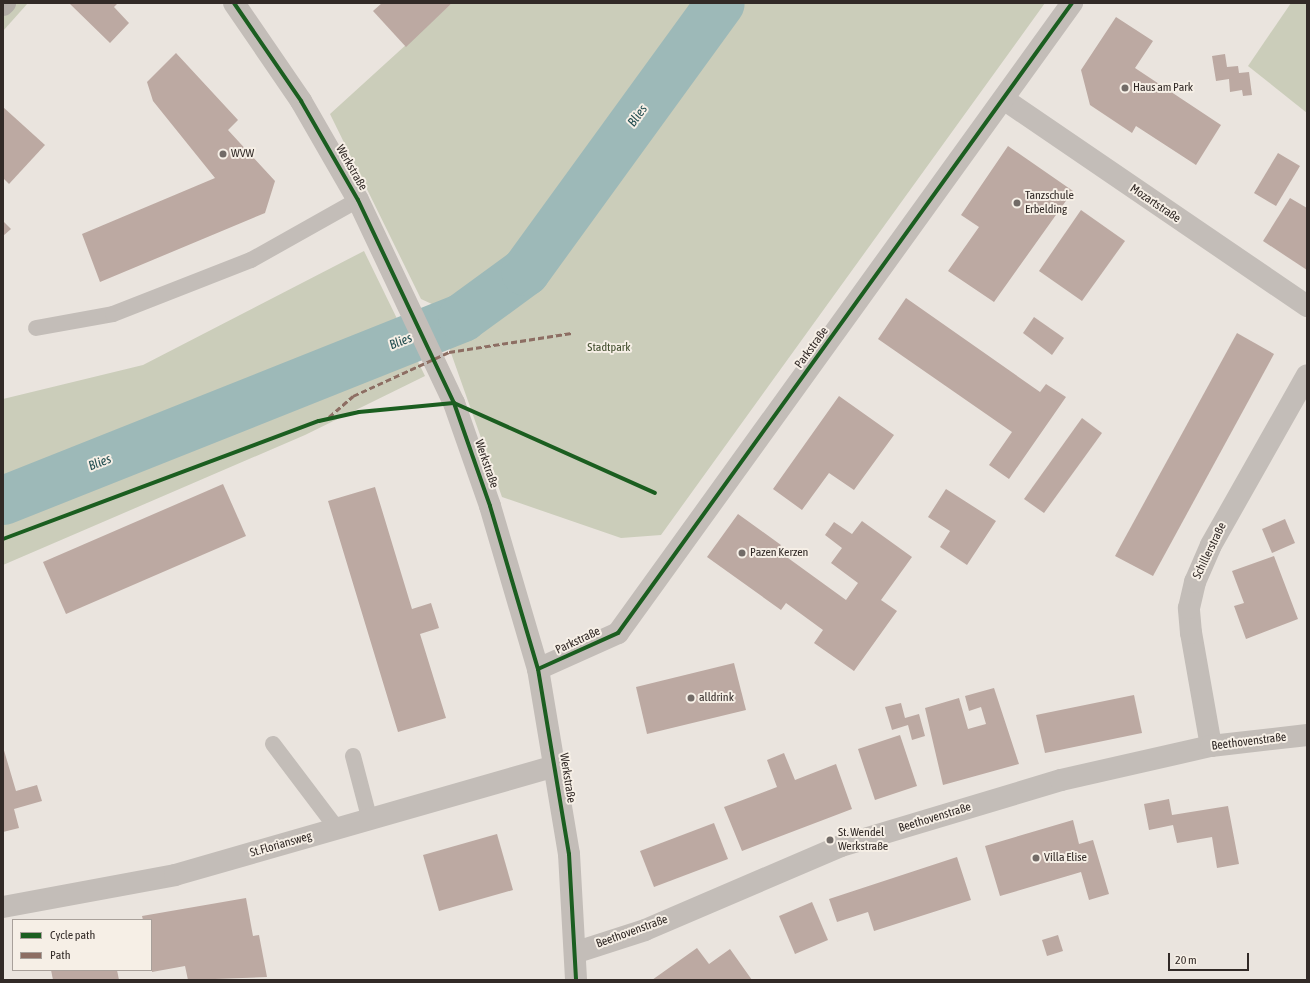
<!DOCTYPE html>
<html>
<head>
<meta charset="utf-8">
<style>
	body { margin:0 }
	#map { position:relative; width:1310px; height:983px; overflow:hidden; background:#eae4de; font-family:"Asap Condensed",sans-serif }
	div>[style] { position:absolute }
	.green>* { inset:0; background:#cbcdba }
	.river>* { height:49px; margin:-24.5px; padding:0 24.5px; transform-origin:24.5px; border-radius:24.5px; background:#9db9b8 }
	.building>* { inset:0; background:#bca9a2 }
	.lane>* { height:16px; margin:-8px; padding:0 8px; transform-origin:8px; border-radius:8px; background:#c3bdb8 }
	.street>* { height:22px; margin:-11px; padding:0 11px; transform-origin:11px; border-radius:11px; background:#c3bdb8 }
	.secondary>* { height:22px; margin:-11px; padding:0 11px; transform-origin:11px; border-radius:11px; background:#b3ada8 }
	.quiet>* { height:3px; margin-top:-1.5px; transform-origin:0; background:repeating-linear-gradient(90deg,#8d6e63 0 6px,transparent 0 9px) }
	.cycleway>* { height:4px; margin:-2px; padding:0 2px; transform-origin:2px; border-radius:2px; background:#1b5e20 }
	.dots>* { width:11px; height:11px; translate:-50% -50%; box-sizing:border-box; border:2px solid #f6efe6; border-radius:50% }
	span { translate:-50% -50%; white-space:nowrap; text-align:center; line-height:1.15; -webkit-text-stroke:4px #f6efe6; paint-order:stroke }
	.poi-label { font-size:12px; color:#322a27 }
	.left { translate:0 -50%; text-align:left }
	.street-label { font-size:12px; color:#322a27 }
	.park-label { font-size:12px; color:#424e2e }
	.water-label { font-size:13px; color:#214c4f; font-style:italic }
	.frame { position:absolute; inset:0; border:4px solid #322a27; pointer-events:none }
	.legend { position:absolute; left:12px; top:919px; width:140px; height:52px; box-sizing:border-box; background:#f6efe6; border:1px solid #a8a09a; margin:0; padding:5px 7px; list-style:none; font-size:12px; color:#322a27 }
	.legend li { display:flex; align-items:center; gap:8px; height:20px }
	.legend b { width:20px; border:1px solid #a8a09a }
	.scale { position:absolute; left:1168px; top:953px; width:81px; height:18px; box-sizing:border-box; border:2px solid #322a27; border-top:0; padding-left:5px; font-size:12px; line-height:14px; white-space:nowrap; color:#322a27; -webkit-text-stroke:3px #f6efe6; paint-order:stroke }
</style>
</head>
<body>
<div id="map">
	<div class="green">
		<div style="clip-path:polygon(3px 3px,28px 3px,3px 31px)"></div>
		<div style="clip-path:polygon(452px 3px,1045px 3px,661px 535px,621px 538px,502px 497px,434px 305px,421px 299px,330px 114px)"></div>
		<div style="clip-path:polygon(1291px 3px,1307px 3px,1307px 113px,1248px 66px)"></div>
		<div style="clip-path:polygon(364px 251px,425px 376px,305px 435px,3px 565px,3px 399px,143px 365px)"></div>
	</div>
	<div class="river">
		<div style="left:3px;top:500px;width:494px;rotate:-21.7deg"></div>
		<div style="left:462px;top:317px;width:78px;rotate:-36.1deg"></div>
		<div style="left:525px;top:271px;width:331px;rotate:-54deg"></div>
	</div>
	<div class="building">
		<div style="clip-path:polygon(69px 3px,118px 3px,114px 7px,129px 23px,110px 43px)"></div>
		<div style="clip-path:polygon(382px 3px,452px 3px,406px 47px,373px 11px)"></div>
		<div style="clip-path:polygon(1116px 17px,1153px 41px,1135px 68px,1221px 125px,1196px 165px,1136px 126px,1132px 133px,1090px 105px,1081px 70px)"></div>
		<div style="clip-path:polygon(176px 53px,238px 120px,228px 130px,275px 181px,265px 213px,100px 282px,82px 234px,215px 178px,153px 101px,147px 82px)"></div>
		<div style="clip-path:polygon(1225px 54px,1227px 67px,1238px 66px,1239px 73px,1249px 72px,1252px 95px,1243px 96px,1242px 90px,1230px 92px,1229px 79px,1216px 81px,1212px 56px)"></div>
		<div style="clip-path:polygon(3px 107px,45px 145px,9px 184px,3px 178px)"></div>
		<div style="clip-path:polygon(1008px 146px,1073px 191px,994px 302px,948px 271px,979px 227px,961px 215px)"></div>
		<div style="clip-path:polygon(1278px 153px,1300px 166px,1276px 206px,1254px 193px)"></div>
		<div style="clip-path:polygon(1290px 198px,1307px 208px,1307px 270px,1263px 241px)"></div>
		<div style="clip-path:polygon(1081px 210px,1125px 241px,1082px 301px,1039px 271px)"></div>
		<div style="clip-path:polygon(3px 221px,11px 229px,3px 236px)"></div>
		<div style="clip-path:polygon(906px 298px,1040px 392px,1046px 384px,1066px 397px,1009px 479px,989px 465px,1012px 432px,878px 339px)"></div>
		<div style="clip-path:polygon(1034px 317px,1064px 338px,1052px 355px,1023px 333px)"></div>
		<div style="clip-path:polygon(1237px 333px,1274px 354px,1153px 576px,1115px 556px)"></div>
		<div style="clip-path:polygon(839px 396px,894px 435px,854px 490px,829px 473px,802px 510px,773px 489px)"></div>
		<div style="clip-path:polygon(1082px 418px,1102px 433px,1044px 513px,1024px 499px)"></div>
		<div style="clip-path:polygon(223px 484px,246px 536px,66px 614px,43px 562px)"></div>
		<div style="clip-path:polygon(375px 487px,412px 609px,431px 603px,439px 628px,420px 634px,446px 718px,398px 732px,328px 501px)"></div>
		<div style="clip-path:polygon(946px 489px,996px 521px,967px 565px,940px 547px,950px 531px,928px 517px)"></div>
		<div style="clip-path:polygon(738px 514px,781px 545px,777px 550px,846px 600px,858px 583px,831px 563px,842px 548px,825px 535px,834px 522px,852px 534px,862px 521px,912px 557px,881px 600px,897px 611px,854px 671px,814px 643px,823px 630px,786px 603px,781px 610px,707px 557px)"></div>
		<div style="clip-path:polygon(1285px 519px,1295px 543px,1272px 553px,1262px 529px)"></div>
		<div style="clip-path:polygon(1274px 556px,1298px 619px,1246px 639px,1234px 606px,1244px 603px,1232px 571px)"></div>
		<div style="clip-path:polygon(734px 663px,746px 710px,647px 734px,636px 687px)"></div>
		<div style="clip-path:polygon(994px 688px,1019px 764px,943px 785px,925px 708px,959px 698px,968px 729px,986px 724px,981px 707px,969px 711px,965px 696px)"></div>
		<div style="clip-path:polygon(1134px 695px,1142px 733px,1045px 753px,1036px 715px)"></div>
		<div style="clip-path:polygon(901px 703px,905px 718px,919px 714px,925px 736px,912px 740px,908px 725px,892px 730px,885px 707px)"></div>
		<div style="clip-path:polygon(900px 735px,917px 786px,875px 800px,858px 749px)"></div>
		<div style="clip-path:polygon(3px 747px,16px 791px,37px 785px,42px 801px,14px 809px,19px 828px,3px 832px)"></div>
		<div style="clip-path:polygon(784px 753px,795px 780px,836px 764px,852px 809px,742px 851px,724px 807px,777px 787px,767px 760px)"></div>
		<div style="clip-path:polygon(1169px 799px,1172px 815px,1228px 806px,1239px 864px,1217px 868px,1212px 837px,1177px 843px,1173px 825px,1149px 830px,1144px 804px)"></div>
		<div style="clip-path:polygon(1073px 820px,1079px 844px,1093px 840px,1109px 894px,1089px 900px,1081px 872px,1000px 896px,985px 846px)"></div>
		<div style="clip-path:polygon(714px 823px,728px 859px,654px 887px,640px 851px)"></div>
		<div style="clip-path:polygon(497px 834px,513px 890px,439px 911px,423px 855px)"></div>
		<div style="clip-path:polygon(957px 857px,971px 900px,874px 931px,868px 912px,837px 922px,829px 899px)"></div>
		<div style="clip-path:polygon(246px 898px,253px 936px,259px 935px,267px 977px,188px 980px,185px 966px,152px 972px,151px 920px,143px 920px,142px 916px)"></div>
		<div style="clip-path:polygon(812px 902px,828px 940px,795px 954px,779px 916px)"></div>
		<div style="clip-path:polygon(1058px 935px,1063px 951px,1047px 956px,1042px 940px)"></div>
		<div style="clip-path:polygon(697px 948px,709px 964px,730px 949px,752px 980px,652px 980px)"></div>
		<div style="clip-path:polygon(51px 970px,117px 970px,119px 980px,53px 980px)"></div>
	</div>
	<div class="lane">
		<div style="left:36px;top:328px;width:78px;rotate:-10.3deg"></div>
		<div style="left:113px;top:314px;width:148px;rotate:-21.4deg"></div>
		<div style="left:251px;top:260px;width:123px;rotate:-29.3deg"></div>
		<div style="left:273px;top:744px;width:108px;rotate:52.9deg"></div>
		<div style="left:353px;top:756px;width:67px;rotate:75.3deg"></div>
	</div>
	<div class="street">
		<div style="left:234px;top:3px;width:119px;rotate:55.6deg"></div>
		<div style="left:301px;top:101px;width:114px;rotate:60.1deg"></div>
		<div style="left:358px;top:200px;width:225px;rotate:64.7deg"></div>
		<div style="left:454px;top:403px;width:109px;rotate:70.7deg"></div>
		<div style="left:490px;top:506px;width:170px;rotate:73.6deg"></div>
		<div style="left:538px;top:669px;width:188px;rotate:80.5deg"></div>
		<div style="left:569px;top:854px;width:126px;rotate:86.8deg"></div>
		<div style="left:1005px;top:100px;width:366px;rotate:34.3deg"></div>
		<div style="left:538px;top:669px;width:88px;rotate:-24.2deg"></div>
		<div style="left:618px;top:633px;width:777px;rotate:-54.22deg"></div>
		<div style="left:1211px;top:746px;width:115px;rotate:-100deg"></div>
		<div style="left:1191px;top:633px;width:25px;rotate:-95deg"></div>
		<div style="left:1189px;top:608px;width:27px;rotate:-77deg"></div>
		<div style="left:1195px;top:582px;width:40px;rotate:-66.6deg"></div>
		<div style="left:1211px;top:545px;width:195px;rotate:-60.5deg"></div>
		<div style="left:3px;top:907px;width:175px;rotate:-10.5deg"></div>
		<div style="left:175px;top:875px;width:395px;rotate:-16deg"></div>
		<div style="left:577px;top:952px;width:71px;rotate:-17.9deg"></div>
		<div style="left:645px;top:930px;width:213px;rotate:-23.2deg"></div>
		<div style="left:841px;top:846px;width:230px;rotate:-16.7deg"></div>
		<div style="left:1061px;top:780px;width:154px;rotate:-12.8deg"></div>
		<div style="left:1211px;top:746px;width:97px;rotate:-6.5deg"></div>
	</div>
	<div class="secondary">
		<div style="left:3px;top:5px;width:3px;rotate:-45deg"></div>
	</div>
	<div class="quiet">
		<div style="left:329px;top:417px;width:32px;rotate:-41deg"></div>
		<div style="left:353px;top:396px;width:106px;rotate:-24.6deg"></div>
		<div style="left:449px;top:352px;width:124px;rotate:-8.8deg"></div>
	</div>
	<div class="cycleway">
		<div style="left:234px;top:3px;width:119px;rotate:55.6deg"></div>
		<div style="left:301px;top:101px;width:114px;rotate:60.1deg"></div>
		<div style="left:358px;top:200px;width:225px;rotate:64.7deg"></div>
		<div style="left:454px;top:403px;width:109px;rotate:70.7deg"></div>
		<div style="left:490px;top:506px;width:170px;rotate:73.6deg"></div>
		<div style="left:538px;top:669px;width:188px;rotate:80.5deg"></div>
		<div style="left:569px;top:854px;width:126px;rotate:86.8deg"></div>
		<div style="left:3px;top:539px;width:337px;rotate:-20.5deg"></div>
		<div style="left:319px;top:421px;width:41px;rotate:-12.7deg"></div>
		<div style="left:359px;top:412px;width:95px;rotate:-5.4deg"></div>
		<div style="left:454px;top:403px;width:220px;rotate:24.1deg"></div>
		<div style="left:538px;top:669px;width:88px;rotate:-24.2deg"></div>
		<div style="left:618px;top:633px;width:777px;rotate:-54.22deg"></div>
	</div>
	<div class="dots">
		<div style="left:1125px;top:88px;background:#726b67"></div>
		<div style="left:223px;top:154px;background:#726b67"></div>
		<div style="left:1017px;top:203px;background:#726b67"></div>
		<div style="left:742px;top:553px;background:#726b67"></div>
		<div style="left:691px;top:698px;background:#726b67"></div>
		<div style="left:830px;top:840px;background:#726b67"></div>
		<div style="left:1036px;top:858px;background:#726b67"></div>
	</div>
	<div class="poi-label">
		<span class="left" style="left:1133px;top:88px">Haus am Park</span>
		<span class="left" style="left:231px;top:154px">WVW</span>
		<span class="left" style="left:1025px;top:203px">Tanzschule<br>Erbelding</span>
		<span class="left" style="left:750px;top:553px">Pazen Kerzen</span>
		<span class="left" style="left:699px;top:698px">alldrink</span>
		<span class="left" style="left:838px;top:840px">St. Wendel<br>Werkstraße</span>
		<span class="left" style="left:1044px;top:858px">Villa Elise</span>
	</div>
	<div class="street-label">
		<span style="left:351px;top:168px;rotate:60deg">Werkstraße</span>
		<span style="left:1155px;top:204px;rotate:34deg">Mozartstraße</span>
		<span style="left:812px;top:348px;rotate:-54deg">Parkstraße</span>
		<span style="left:486px;top:464px;rotate:71deg">Werkstraße</span>
		<span style="left:1210px;top:551px;rotate:-64deg">Schillerstraße</span>
		<span style="left:578px;top:641px;rotate:-25deg">Parkstraße</span>
		<span style="left:1249px;top:742px;rotate:-7deg">Beethovenstraße</span>
		<span style="left:567px;top:778px;rotate:81deg">Werkstraße</span>
		<span style="left:935px;top:818px;rotate:-17deg">Beethovenstraße</span>
		<span style="left:281px;top:845px;rotate:-16deg">St.Floriansweg</span>
		<span style="left:632px;top:932px;rotate:-20deg">Beethovenstraße</span>
	</div>
	<div class="park-label">
		<span style="left:609px;top:348px">Stadtpark</span>
	</div>
	<div class="water-label">
		<span style="left:638px;top:116px;rotate:-54deg">Blies</span>
		<span style="left:401px;top:342px;rotate:-22deg">Blies</span>
		<span style="left:100px;top:463px;rotate:-21deg">Blies</span>
	</div>
	<div class="frame"></div>
	<ul class="legend">
	<li><b style="height:5px;background:#1b5e20"></b>Cycle path</li>
	<li><b style="height:5px;background:#8d6e63"></b>Path</li>
	</ul>
	<div class="scale">20 m</div>
</div>
</body>
</html>
